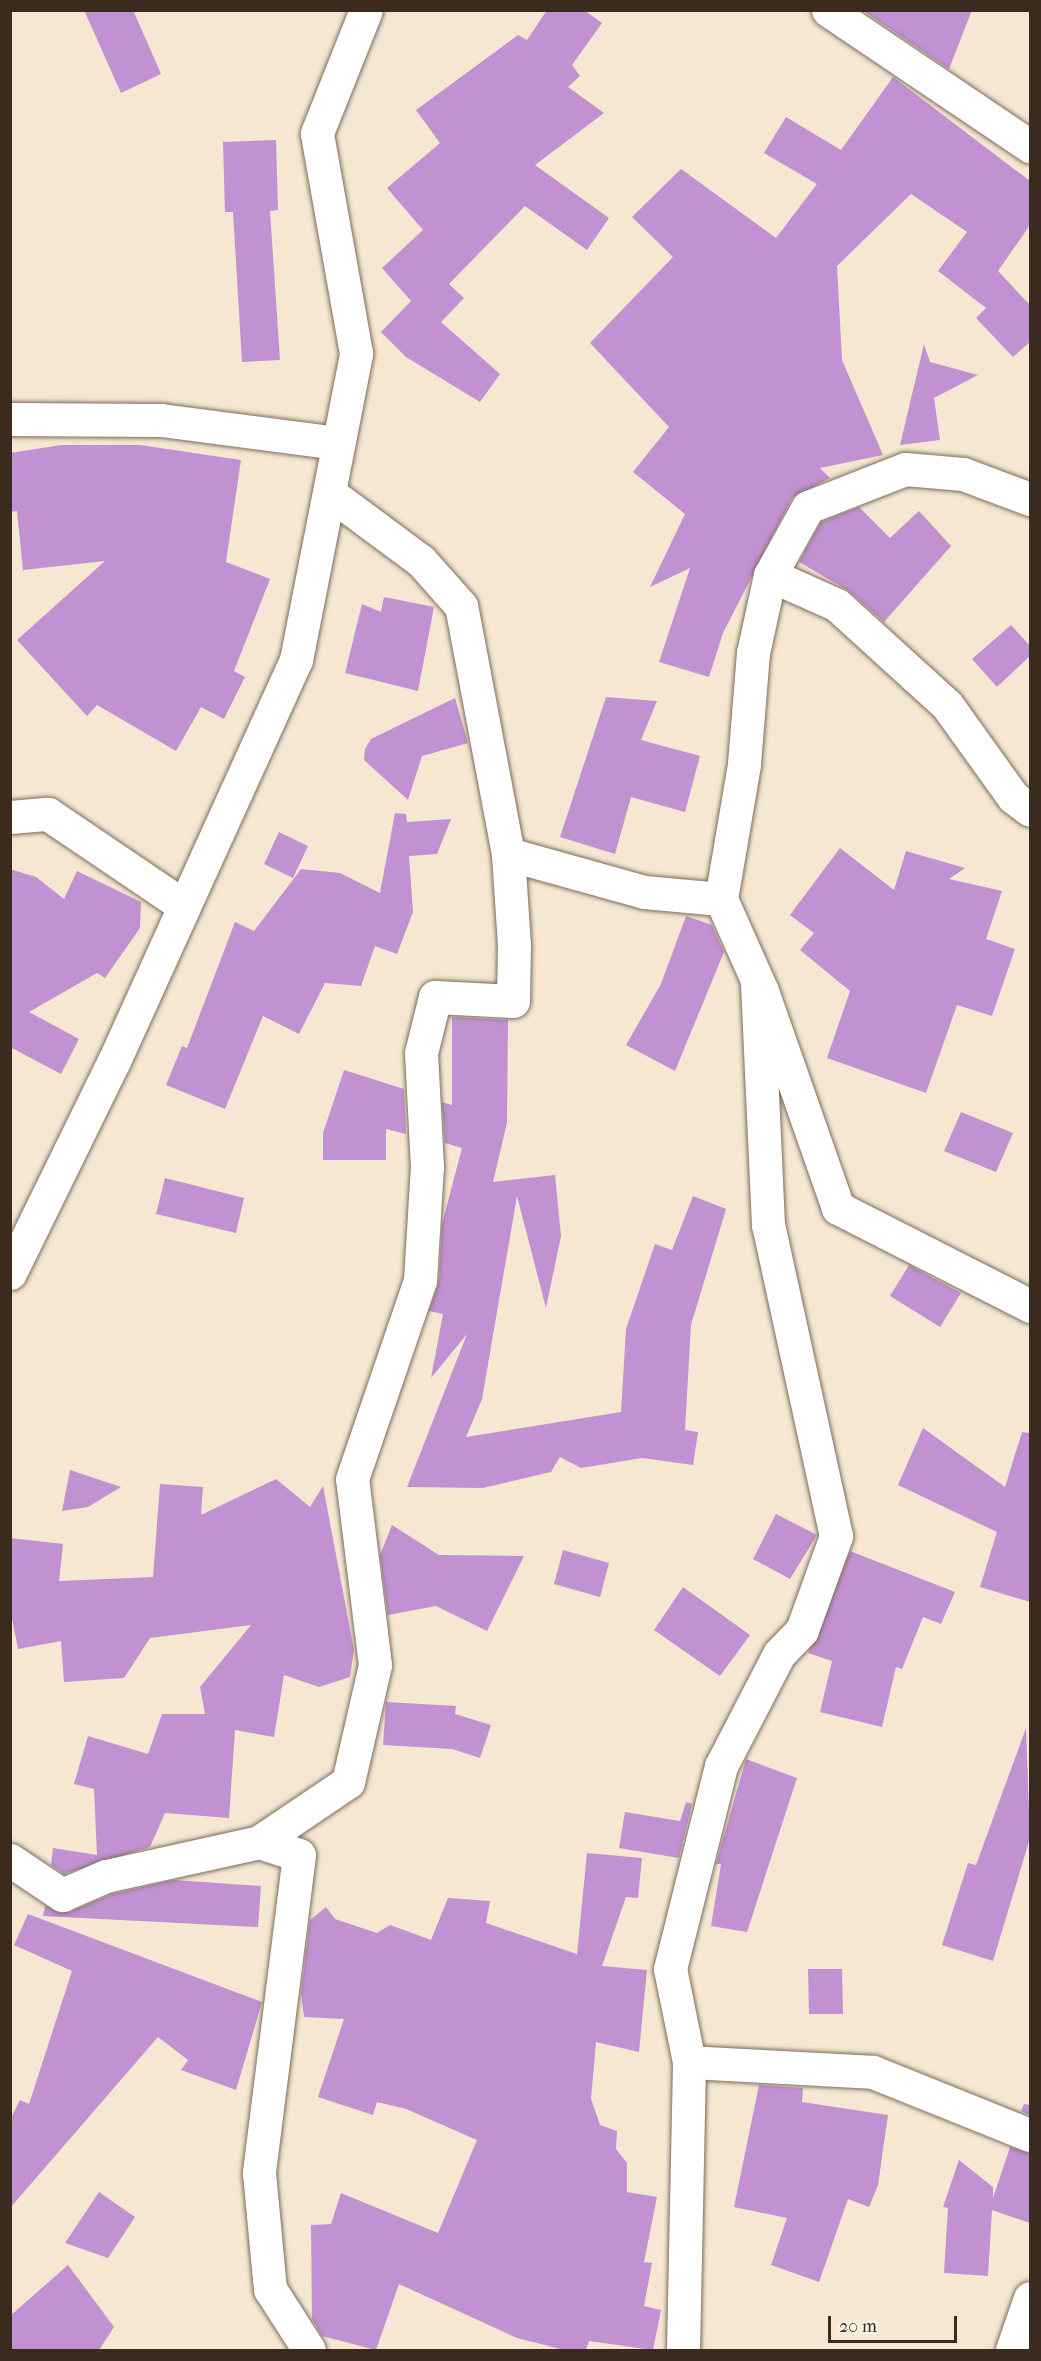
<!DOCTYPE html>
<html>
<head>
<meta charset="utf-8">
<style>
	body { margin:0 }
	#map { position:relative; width:1041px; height:2361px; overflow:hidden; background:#f5e7d2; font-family:"IM FELL French Canon",serif }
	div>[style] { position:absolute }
	.building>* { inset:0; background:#c191d1 }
	.roads { filter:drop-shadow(0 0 2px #7c6c5d) drop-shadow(0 0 2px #7c6c5d) }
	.minor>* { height:33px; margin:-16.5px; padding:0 16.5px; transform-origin:16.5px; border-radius:16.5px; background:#fff }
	span { translate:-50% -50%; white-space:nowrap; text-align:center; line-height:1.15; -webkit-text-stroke:4.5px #f7f3e8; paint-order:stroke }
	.frame { position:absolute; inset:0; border:12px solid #3b2a1e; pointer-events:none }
	.scale { position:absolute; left:828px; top:2316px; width:129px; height:27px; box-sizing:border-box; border:3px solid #3b2a1e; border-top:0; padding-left:8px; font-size:18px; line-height:21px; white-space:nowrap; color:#3b2a1e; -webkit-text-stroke:4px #f7f3e8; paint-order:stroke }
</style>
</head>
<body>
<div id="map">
	<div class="building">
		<div style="clip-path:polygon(84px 10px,133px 10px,161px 74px,121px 93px)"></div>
		<div style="clip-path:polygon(547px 10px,584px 10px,602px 23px,572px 65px,580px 76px,568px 87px,604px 113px,535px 165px,609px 218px,587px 250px,525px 206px,449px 284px,464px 298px,441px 322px,500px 374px,480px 402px,406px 357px,381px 332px,411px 301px,382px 268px,423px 230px,387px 188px,440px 143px,416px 110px,518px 35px,527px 40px)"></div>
		<div style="clip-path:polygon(862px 10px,972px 10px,949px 69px)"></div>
		<div style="clip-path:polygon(893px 77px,1030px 181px,1030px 225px,998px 271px,1030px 305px,1030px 342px,1013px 357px,976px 318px,986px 308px,938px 271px,967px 232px,911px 194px,837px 266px,842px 360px,883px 455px,820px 468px,830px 478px,792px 498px,723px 633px,709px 677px,659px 662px,690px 568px,650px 587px,685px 514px,633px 472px,669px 427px,590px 343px,673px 257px,632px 217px,681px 169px,776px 238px,817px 184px,764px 153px,786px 117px,841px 150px)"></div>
		<div style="clip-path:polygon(276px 140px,278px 210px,270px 211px,280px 360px,242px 362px,233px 212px,225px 212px,223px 142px)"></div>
		<div style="clip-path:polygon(924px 344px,930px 362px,978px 375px,934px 398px,940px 440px,900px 445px)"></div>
		<div style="clip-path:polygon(140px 445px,241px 460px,226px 562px,270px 579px,234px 671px,245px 677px,224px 719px,201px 707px,176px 751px,97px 705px,87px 716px,17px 640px,105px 561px,23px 570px,17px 511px,10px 512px,10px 453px,61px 445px)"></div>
		<div style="clip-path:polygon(859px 507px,890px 538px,919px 511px,951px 546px,884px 622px,849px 591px,799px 562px,821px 522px)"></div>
		<div style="clip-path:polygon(384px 597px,434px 607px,418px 691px,345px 673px,362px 604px,381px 612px)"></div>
		<div style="clip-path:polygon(1011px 625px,1030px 646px,1030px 656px,997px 687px,972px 659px)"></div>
		<div style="clip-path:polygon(606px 697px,657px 701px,641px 740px,700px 756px,685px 812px,631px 797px,615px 854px,560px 837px)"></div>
		<div style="clip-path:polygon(455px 698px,468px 743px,422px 756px,408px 800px,364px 760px,365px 749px,371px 739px)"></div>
		<div style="clip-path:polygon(395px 813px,406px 814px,407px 822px,451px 819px,437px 854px,409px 856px,413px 912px,397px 954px,375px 946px,361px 986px,325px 983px,299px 1034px,263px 1016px,225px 1109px,166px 1085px,182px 1046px,187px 1048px,235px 922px,254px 931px,301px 869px,340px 873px,380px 893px)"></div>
		<div style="clip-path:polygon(279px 832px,308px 846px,293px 878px,264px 864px)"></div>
		<div style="clip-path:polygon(840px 848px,894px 890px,906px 851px,965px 868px,949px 879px,1002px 891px,986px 939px,1015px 949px,992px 1016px,957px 1005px,926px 1093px,827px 1058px,850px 991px,800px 950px,814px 933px,790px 915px)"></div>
		<div style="clip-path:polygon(10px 869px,36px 877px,64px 899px,77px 871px,141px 902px,140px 928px,105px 978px,97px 973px,29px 1012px,79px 1039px,61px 1074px,10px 1047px)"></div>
		<div style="clip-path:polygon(686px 916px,712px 925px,724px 952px,675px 1071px,626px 1045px,661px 984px)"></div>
		<div style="clip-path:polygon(452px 1017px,508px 1020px,507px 1123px,493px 1182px,555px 1175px,561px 1236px,546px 1308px,517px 1196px,482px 1399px,466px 1437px,621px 1412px,626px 1329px,655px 1244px,672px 1250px,693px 1196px,726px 1209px,691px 1325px,685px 1430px,698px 1432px,693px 1465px,642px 1458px,581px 1468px,560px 1457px,551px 1472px,483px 1488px,407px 1487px,467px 1334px,431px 1378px,443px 1314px,429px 1311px,439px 1281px,442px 1224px,462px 1148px,445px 1143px,442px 1102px,452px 1105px)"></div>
		<div style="clip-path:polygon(344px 1070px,404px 1089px,406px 1134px,386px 1129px,386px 1160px,323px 1160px,323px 1133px)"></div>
		<div style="clip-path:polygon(961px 1112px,1013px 1133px,996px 1172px,944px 1151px)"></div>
		<div style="clip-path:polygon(165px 1178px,244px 1198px,236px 1233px,156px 1214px)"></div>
		<div style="clip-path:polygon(909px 1265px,961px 1293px,940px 1327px,890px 1296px)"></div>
		<div style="clip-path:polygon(923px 1428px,1005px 1487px,1022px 1432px,1030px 1433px,1030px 1602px,980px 1587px,997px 1532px,898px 1485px)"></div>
		<div style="clip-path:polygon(70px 1470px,121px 1487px,88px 1507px,62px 1511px)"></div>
		<div style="clip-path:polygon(276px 1479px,310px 1507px,323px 1486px,354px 1650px,350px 1677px,319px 1687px,284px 1675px,274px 1737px,235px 1730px,229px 1818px,165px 1813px,150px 1847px,64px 1874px,51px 1865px,53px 1848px,97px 1855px,94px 1789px,74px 1784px,88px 1736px,148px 1754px,162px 1714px,205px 1714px,200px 1687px,251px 1625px,150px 1638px,124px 1678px,64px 1682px,61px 1641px,18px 1649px,10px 1609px,10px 1538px,63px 1544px,59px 1581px,153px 1577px,160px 1484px,203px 1487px,201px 1515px)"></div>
		<div style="clip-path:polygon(776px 1514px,817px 1535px,790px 1579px,753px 1559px)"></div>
		<div style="clip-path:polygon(392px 1525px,439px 1555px,524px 1556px,487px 1631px,436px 1606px,388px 1615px,380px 1555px)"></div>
		<div style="clip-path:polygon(563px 1550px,609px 1563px,600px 1597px,554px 1584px)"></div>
		<div style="clip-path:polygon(850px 1551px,955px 1592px,941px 1624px,923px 1617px,902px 1669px,896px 1667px,882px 1727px,820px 1712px,832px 1661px,808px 1653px)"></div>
		<div style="clip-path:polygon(683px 1587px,750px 1635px,720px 1676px,654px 1630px)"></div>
		<div style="clip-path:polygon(386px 1702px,456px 1706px,455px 1714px,491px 1725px,480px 1758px,452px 1749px,383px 1745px)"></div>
		<div style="clip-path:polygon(1026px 1728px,1030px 1838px,993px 1961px,942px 1945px,968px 1863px,976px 1865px)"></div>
		<div style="clip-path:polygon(746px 1759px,797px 1778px,747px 1932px,711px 1926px,721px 1864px,716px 1864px)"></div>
		<div style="clip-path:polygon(686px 1802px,692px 1804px,679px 1858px,619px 1848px,625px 1812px,680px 1821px)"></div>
		<div style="clip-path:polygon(587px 1853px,642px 1858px,638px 1898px,626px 1897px,602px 1966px,647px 1970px,639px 2052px,596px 2042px,591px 2099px,600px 2125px,617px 2131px,616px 2149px,627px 2163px,627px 2192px,657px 2197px,644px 2262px,652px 2263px,644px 2306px,661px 2310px,653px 2350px,589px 2341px,586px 2350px,564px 2350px,517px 2338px,399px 2284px,376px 2350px,322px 2336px,312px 2319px,311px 2225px,331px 2224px,341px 2193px,438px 2233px,477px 2140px,406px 2109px,377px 2102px,373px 2115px,318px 2097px,344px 2019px,304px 2017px,301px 1993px,310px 1920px,326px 1907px,335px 1919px,377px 1933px,390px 1925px,431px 1940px,448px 1898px,490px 1901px,486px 1923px,577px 1954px)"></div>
		<div style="clip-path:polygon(174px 1880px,261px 1886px,258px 1927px,43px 1916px,45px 1906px,69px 1912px,112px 1894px)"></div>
		<div style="clip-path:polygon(28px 1914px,262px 2002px,236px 2090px,181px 2070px,188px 2060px,158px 2037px,10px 2208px,10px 2120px,20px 2100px,29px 2104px,72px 1971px,14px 1945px)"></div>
		<div style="clip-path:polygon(808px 1969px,842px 1969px,843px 2014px,809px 2014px)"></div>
		<div style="clip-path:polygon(759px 2085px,803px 2088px,802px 2102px,888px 2115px,878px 2185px,869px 2207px,848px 2199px,819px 2282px,771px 2265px,787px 2218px,734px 2207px)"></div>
		<div style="clip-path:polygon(1024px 2104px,1030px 2105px,1030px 2115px,1021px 2111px)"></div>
		<div style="clip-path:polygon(1010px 2147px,1030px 2153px,1030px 2223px,992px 2210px,988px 2276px,944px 2273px,948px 2208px,943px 2207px,959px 2160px,993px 2187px,993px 2198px)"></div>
		<div style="clip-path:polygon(99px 2192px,135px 2217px,108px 2258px,65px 2243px)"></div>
		<div style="clip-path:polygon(68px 2265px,114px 2327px,99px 2350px,10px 2350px,10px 2316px)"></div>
	</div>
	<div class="roads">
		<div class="minor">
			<div style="left:828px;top:10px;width:244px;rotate:34deg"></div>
			<div style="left:10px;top:419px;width:151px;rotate:0.4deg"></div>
			<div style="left:161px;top:420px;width:177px;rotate:7.4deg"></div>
			<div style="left:770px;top:575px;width:73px;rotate:24.1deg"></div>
			<div style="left:837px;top:605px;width:149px;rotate:42.3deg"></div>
			<div style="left:947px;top:705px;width:113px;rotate:54.3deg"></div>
			<div style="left:1013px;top:797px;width:21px;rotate:37deg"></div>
			<div style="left:10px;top:817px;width:38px;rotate:-5deg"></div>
			<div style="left:48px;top:814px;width:164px;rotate:34.1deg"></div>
			<div style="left:508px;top:854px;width:141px;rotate:15.6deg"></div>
			<div style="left:644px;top:892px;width:77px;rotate:5.2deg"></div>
			<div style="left:721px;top:899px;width:137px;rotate:-80.3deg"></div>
			<div style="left:744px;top:764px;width:111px;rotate:-85.4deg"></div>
			<div style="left:753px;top:653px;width:80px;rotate:-77.7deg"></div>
			<div style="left:770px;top:575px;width:78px;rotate:-60.8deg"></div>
			<div style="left:808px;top:507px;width:104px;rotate:-21.4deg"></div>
			<div style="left:905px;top:469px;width:58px;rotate:4.9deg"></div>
			<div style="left:963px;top:474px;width:72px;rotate:20.5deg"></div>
			<div style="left:721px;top:899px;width:101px;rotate:66deg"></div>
			<div style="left:762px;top:991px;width:230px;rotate:70.7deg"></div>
			<div style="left:838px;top:1208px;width:216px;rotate:27deg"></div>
			<div style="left:10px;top:1273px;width:236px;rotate:-63.9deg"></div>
			<div style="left:114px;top:1061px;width:440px;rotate:-65.6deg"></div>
			<div style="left:296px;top:660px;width:313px;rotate:-78.9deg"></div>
			<div style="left:356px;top:353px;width:223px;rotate:-100.1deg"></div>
			<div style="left:317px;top:133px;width:132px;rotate:-68.3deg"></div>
			<div style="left:259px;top:1842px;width:42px;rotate:18deg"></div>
			<div style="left:299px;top:1855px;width:321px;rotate:97.2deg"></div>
			<div style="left:259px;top:2173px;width:117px;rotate:84.6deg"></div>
			<div style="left:270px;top:2289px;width:72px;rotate:57.4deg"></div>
			<div style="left:10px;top:1860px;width:63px;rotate:33.9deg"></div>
			<div style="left:62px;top:1895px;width:48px;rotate:-23.4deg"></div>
			<div style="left:106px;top:1876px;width:157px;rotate:-12.5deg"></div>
			<div style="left:259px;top:1842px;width:107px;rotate:-34deg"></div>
			<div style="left:348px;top:1782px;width:120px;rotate:-77deg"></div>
			<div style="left:375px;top:1665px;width:187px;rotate:-97deg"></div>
			<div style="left:352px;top:1479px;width:210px;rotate:-71.1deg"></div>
			<div style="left:420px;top:1280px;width:113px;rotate:-86.5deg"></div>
			<div style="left:427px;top:1167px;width:114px;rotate:-93deg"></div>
			<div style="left:421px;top:1053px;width:58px;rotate:-76deg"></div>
			<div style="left:435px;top:997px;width:78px;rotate:2.9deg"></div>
			<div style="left:513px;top:1001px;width:56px;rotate:-89deg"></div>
			<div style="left:514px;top:945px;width:91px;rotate:-93.8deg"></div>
			<div style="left:508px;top:854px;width:252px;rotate:-100.7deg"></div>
			<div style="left:461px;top:606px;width:60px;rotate:-131.6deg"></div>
			<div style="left:421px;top:561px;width:111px;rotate:-143.4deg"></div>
			<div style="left:689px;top:2062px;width:184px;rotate:3.1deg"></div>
			<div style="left:873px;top:2072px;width:169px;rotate:21.9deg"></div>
			<div style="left:683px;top:2350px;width:288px;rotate:-88.8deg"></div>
			<div style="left:689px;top:2062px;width:95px;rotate:-101.5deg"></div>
			<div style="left:670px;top:1969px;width:209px;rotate:-75.9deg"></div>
			<div style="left:721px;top:1766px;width:126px;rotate:-62.6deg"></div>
			<div style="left:779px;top:1654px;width:33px;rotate:-46deg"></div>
			<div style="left:802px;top:1630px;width:100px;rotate:-70.1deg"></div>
			<div style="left:836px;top:1536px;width:318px;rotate:-102.3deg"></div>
			<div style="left:768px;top:1225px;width:243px;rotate:-92.6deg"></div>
			<div style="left:1012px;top:2350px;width:55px;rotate:-70.9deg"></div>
		</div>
	</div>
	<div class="frame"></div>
	<div class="scale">20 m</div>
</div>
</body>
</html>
